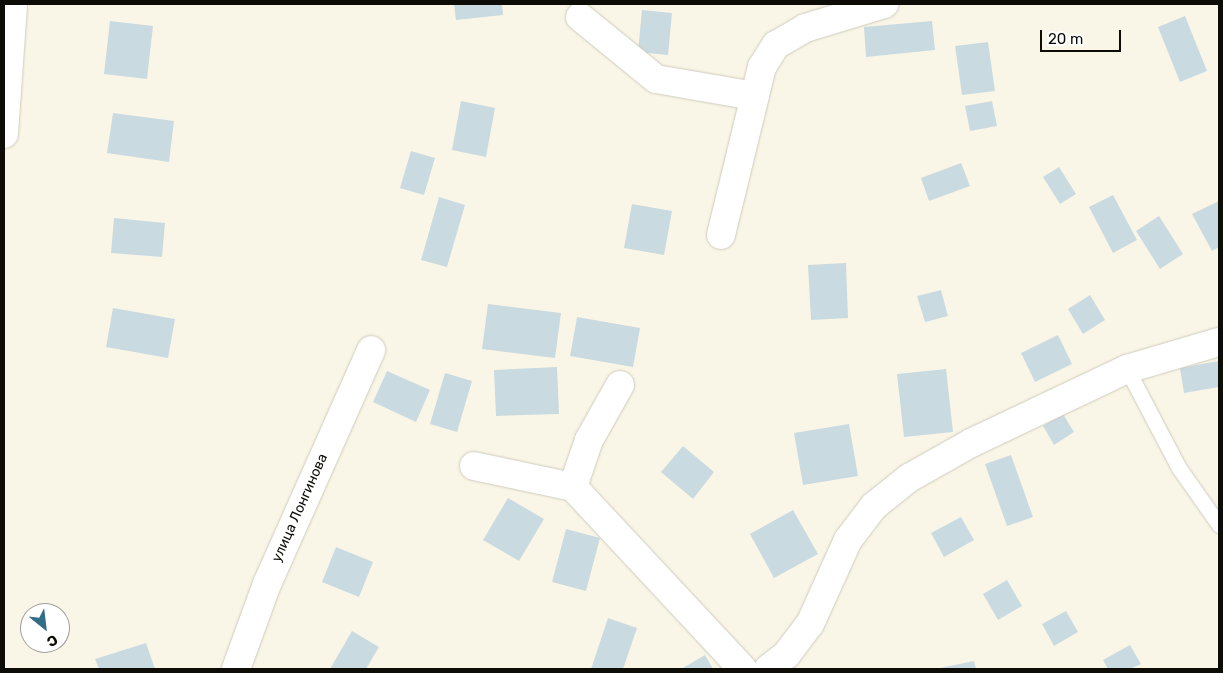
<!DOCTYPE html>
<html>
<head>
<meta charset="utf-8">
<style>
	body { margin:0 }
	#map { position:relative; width:1223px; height:673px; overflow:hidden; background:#faf6e7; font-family:Rubik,sans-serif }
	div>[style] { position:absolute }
	.building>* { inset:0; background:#cadae1 }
	.roads { filter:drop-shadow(0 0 1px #cecbbc) drop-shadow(0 0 1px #cecbbc) }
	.service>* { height:15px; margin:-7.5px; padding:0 7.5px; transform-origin:7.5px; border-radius:7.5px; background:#fff }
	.minor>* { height:28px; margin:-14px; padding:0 14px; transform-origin:14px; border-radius:14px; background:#fff }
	span { translate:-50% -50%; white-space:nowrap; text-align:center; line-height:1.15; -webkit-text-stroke:5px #fff; paint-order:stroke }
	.street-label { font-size:14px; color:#0d0c07 }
	.frame { position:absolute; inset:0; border:5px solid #0d0c07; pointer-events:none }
	.north { position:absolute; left:20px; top:603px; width:50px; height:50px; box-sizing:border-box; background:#fff; border:1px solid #9e9e9c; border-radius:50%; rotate:151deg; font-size:14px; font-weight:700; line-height:20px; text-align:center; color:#0d0c07 }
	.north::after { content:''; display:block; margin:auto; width:18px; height:22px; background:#326d86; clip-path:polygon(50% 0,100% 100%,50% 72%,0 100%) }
	.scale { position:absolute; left:1040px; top:30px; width:81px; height:22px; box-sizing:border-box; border:2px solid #0d0c07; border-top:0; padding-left:6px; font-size:15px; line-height:18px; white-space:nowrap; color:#0d0c07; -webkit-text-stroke:4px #fff; paint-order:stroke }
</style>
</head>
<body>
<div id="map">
	<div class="building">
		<div style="clip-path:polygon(454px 4px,502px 4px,503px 15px,456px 20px)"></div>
		<div style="clip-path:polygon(642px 10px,672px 13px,668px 55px,638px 52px)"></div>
		<div style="clip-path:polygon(1185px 16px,1207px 71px,1180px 82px,1158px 27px)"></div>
		<div style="clip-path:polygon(110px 21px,153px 26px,147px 79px,104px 74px)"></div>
		<div style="clip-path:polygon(932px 21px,935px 50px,866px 57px,864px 27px)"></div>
		<div style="clip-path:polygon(988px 42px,995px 91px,962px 95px,955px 46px)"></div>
		<div style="clip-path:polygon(461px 101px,495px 108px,486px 157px,452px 150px)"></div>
		<div style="clip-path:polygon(992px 101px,997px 126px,970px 131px,965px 106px)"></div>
		<div style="clip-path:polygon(113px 113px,174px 121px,169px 162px,107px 153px)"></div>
		<div style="clip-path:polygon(411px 151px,435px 158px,424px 195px,400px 188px)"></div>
		<div style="clip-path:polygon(961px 163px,970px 186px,929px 201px,921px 178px)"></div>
		<div style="clip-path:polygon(1059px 167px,1076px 194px,1060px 204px,1043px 177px)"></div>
		<div style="clip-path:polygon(1113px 195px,1137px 240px,1113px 253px,1089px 207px)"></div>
		<div style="clip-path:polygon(439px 197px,465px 205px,447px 267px,421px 260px)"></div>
		<div style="clip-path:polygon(1219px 201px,1219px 247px,1212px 251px,1192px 214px)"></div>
		<div style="clip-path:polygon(632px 204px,672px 211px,664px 255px,624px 248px)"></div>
		<div style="clip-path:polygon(1159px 216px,1183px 254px,1160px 269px,1136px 231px)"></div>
		<div style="clip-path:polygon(114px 218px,165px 223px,162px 257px,111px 253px)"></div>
		<div style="clip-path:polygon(846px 263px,848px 318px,811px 320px,808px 265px)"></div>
		<div style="clip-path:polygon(941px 290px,948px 316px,925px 322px,917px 296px)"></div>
		<div style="clip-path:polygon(1090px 295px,1105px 320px,1083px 334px,1068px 309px)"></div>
		<div style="clip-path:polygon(488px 304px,561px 313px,555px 358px,482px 349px)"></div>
		<div style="clip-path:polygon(113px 308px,175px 319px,168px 358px,106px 347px)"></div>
		<div style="clip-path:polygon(577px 317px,640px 328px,633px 367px,570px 356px)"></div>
		<div style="clip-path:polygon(1058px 335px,1072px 364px,1035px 382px,1021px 353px)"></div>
		<div style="clip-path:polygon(1219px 361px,1219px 387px,1184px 393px,1180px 368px)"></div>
		<div style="clip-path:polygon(557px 367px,559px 414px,496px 416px,494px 370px)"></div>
		<div style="clip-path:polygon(946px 369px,953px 432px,904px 437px,897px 374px)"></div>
		<div style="clip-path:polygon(387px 371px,430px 390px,416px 422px,373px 402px)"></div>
		<div style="clip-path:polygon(445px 373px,472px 381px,457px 432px,430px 424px)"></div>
		<div style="clip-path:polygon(1063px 414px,1074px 432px,1054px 445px,1043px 426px)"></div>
		<div style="clip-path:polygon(849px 424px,858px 476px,803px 485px,794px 433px)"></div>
		<div style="clip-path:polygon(683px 446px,714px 472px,693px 499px,661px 472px)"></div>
		<div style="clip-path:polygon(1011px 455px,1033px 517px,1007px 526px,985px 464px)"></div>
		<div style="clip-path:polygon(508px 498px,544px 519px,519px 561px,483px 540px)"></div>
		<div style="clip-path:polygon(793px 510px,818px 554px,774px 578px,750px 534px)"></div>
		<div style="clip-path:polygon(961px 517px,974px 540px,944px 557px,931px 533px)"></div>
		<div style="clip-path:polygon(566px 529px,600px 538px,586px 591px,552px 582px)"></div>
		<div style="clip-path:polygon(336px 547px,373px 562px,359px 597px,322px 582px)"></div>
		<div style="clip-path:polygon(1007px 580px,1022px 606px,998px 620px,983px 594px)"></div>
		<div style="clip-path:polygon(1066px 611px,1078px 632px,1054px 646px,1042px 624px)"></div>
		<div style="clip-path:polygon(608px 618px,637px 628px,623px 669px,591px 669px)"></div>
		<div style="clip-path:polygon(352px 631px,379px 647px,366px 669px,330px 669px)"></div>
		<div style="clip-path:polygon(146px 643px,155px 669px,99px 669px,95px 659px)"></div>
		<div style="clip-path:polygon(1130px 645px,1141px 664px,1130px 669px,1108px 669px,1103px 660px)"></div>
		<div style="clip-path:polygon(705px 655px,713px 669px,681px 669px)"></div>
		<div style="clip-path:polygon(974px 661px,976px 669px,940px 669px,940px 668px)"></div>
	</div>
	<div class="roads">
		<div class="service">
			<div style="left:1127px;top:369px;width:112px;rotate:62.3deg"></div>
			<div style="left:1179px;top:468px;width:70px;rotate:54.9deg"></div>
		</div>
		<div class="minor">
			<div style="left:580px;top:17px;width:98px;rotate:39.2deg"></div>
			<div style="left:656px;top:79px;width:99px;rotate:9.8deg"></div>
			<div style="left:4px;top:134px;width:130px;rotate:-86deg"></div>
			<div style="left:721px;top:235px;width:173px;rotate:-76.3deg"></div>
			<div style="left:762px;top:67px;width:26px;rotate:-58deg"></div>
			<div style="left:776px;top:45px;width:34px;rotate:-30deg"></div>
			<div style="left:805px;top:28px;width:83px;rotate:-16.9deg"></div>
			<div style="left:620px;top:385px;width:63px;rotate:119.4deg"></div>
			<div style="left:589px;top:440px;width:50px;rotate:108.8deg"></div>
			<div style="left:573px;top:487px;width:249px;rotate:47deg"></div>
			<div style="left:474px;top:466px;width:101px;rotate:12deg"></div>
			<div style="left:236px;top:669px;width:90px;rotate:-70deg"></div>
			<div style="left:267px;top:584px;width:256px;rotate:-66deg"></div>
			<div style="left:768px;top:669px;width:24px;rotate:-38deg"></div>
			<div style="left:787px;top:654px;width:38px;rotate:-53deg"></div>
			<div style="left:810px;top:624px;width:92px;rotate:-65.7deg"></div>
			<div style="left:848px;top:540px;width:43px;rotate:-52.6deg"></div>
			<div style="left:874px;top:506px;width:45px;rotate:-38.7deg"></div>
			<div style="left:909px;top:478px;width:71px;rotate:-29.4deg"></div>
			<div style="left:971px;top:443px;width:173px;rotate:-25.4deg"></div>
			<div style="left:1127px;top:369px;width:96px;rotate:-16.4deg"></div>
		</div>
	</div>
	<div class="street-label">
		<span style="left:300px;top:508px;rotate:-66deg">улица Лонгинова</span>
	</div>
	<div class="frame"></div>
	<div class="north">С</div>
	<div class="scale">20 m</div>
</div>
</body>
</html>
